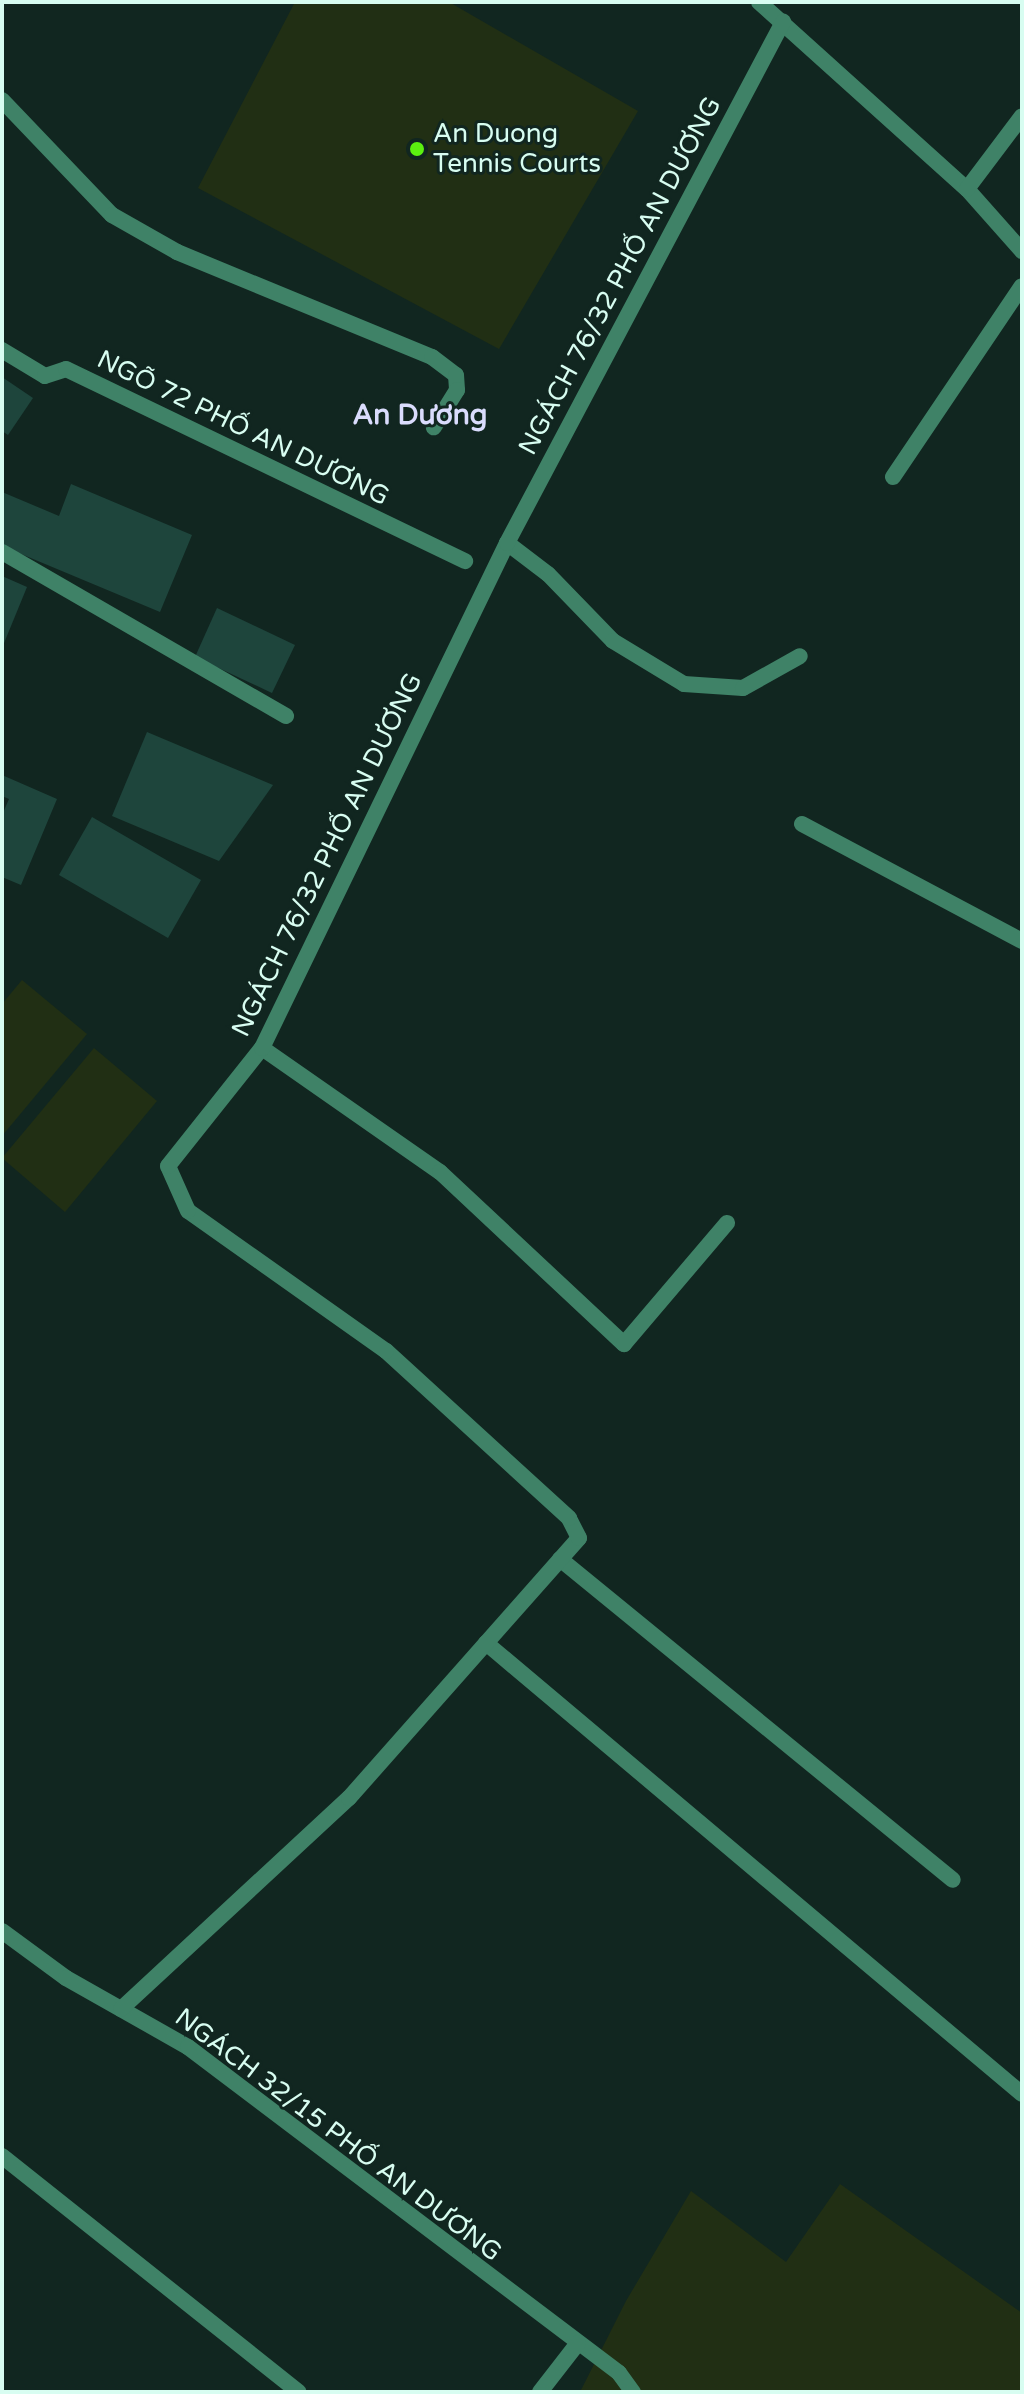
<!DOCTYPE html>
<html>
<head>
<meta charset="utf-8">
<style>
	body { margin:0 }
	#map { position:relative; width:1024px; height:2394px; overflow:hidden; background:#112620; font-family:"Varela Round",sans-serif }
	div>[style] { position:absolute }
	.green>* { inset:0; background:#212f14 }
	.building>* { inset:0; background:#1e453c }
	.lane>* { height:16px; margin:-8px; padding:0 8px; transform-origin:8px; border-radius:8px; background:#3f8267 }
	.street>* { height:16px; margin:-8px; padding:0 8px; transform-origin:8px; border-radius:8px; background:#3f8267 }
	.dots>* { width:22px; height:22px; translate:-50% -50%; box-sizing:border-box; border:4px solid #112620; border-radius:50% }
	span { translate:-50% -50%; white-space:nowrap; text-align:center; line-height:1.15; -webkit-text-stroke:6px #112620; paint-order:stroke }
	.poi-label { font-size:26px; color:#d8fdf1 }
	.left { translate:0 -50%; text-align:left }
	.street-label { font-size:26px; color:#d8fdf1 }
	.neighbourhood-label { font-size:28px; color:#dadcfd; font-weight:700 }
	.frame { position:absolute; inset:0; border:4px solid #d8fdf1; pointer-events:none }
</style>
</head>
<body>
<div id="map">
	<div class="green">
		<div style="clip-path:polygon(295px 2px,449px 2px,638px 111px,499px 349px,198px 188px)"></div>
		<div style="clip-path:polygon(22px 980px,87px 1034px,2px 1136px,2px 1004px)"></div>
		<div style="clip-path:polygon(94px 1048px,157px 1101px,65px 1212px,2px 1158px)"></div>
		<div style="clip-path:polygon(840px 2184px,1022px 2313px,1022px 2392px,580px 2392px,626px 2301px,691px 2191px,786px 2262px)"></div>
	</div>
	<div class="building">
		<div style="clip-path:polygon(2px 377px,33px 398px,8px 435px,2px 431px)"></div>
		<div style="clip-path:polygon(71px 484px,192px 535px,160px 612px,2px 546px,2px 492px,59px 516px)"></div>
		<div style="clip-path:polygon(2px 576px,27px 587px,2px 648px)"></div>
		<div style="clip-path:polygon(217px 608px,295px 645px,272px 693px,195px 657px)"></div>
		<div style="clip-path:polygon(147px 732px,273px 785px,219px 861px,112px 816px)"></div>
		<div style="clip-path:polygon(2px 775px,57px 799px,21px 885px,2px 877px,2px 815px,9px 799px,2px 796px)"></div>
		<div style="clip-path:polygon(92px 817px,201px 880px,168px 938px,59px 875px)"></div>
	</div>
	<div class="lane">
		<div style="left:2px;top:100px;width:159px;rotate:46.3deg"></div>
		<div style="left:112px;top:215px;width:75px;rotate:29.6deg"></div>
		<div style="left:177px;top:252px;width:276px;rotate:22.4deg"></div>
		<div style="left:432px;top:357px;width:30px;rotate:37deg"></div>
		<div style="left:456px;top:375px;width:15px;rotate:86deg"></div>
		<div style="left:457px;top:390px;width:44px;rotate:121.9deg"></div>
		<div style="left:2px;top:552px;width:328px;rotate:30deg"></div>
		<div style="left:802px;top:824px;width:249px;rotate:28deg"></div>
	</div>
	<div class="street">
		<div style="left:759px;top:2px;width:280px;rotate:42deg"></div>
		<div style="left:967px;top:189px;width:83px;rotate:48.4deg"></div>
		<div style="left:967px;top:189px;width:91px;rotate:-53deg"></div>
		<div style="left:2px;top:350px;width:50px;rotate:31.2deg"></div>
		<div style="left:45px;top:376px;width:22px;rotate:-18deg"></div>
		<div style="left:66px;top:369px;width:443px;rotate:25.7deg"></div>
		<div style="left:893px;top:477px;width:230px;rotate:-56deg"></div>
		<div style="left:507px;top:543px;width:51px;rotate:37.1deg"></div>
		<div style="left:548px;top:574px;width:93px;rotate:45.9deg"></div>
		<div style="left:613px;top:641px;width:83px;rotate:31.2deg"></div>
		<div style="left:684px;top:684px;width:59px;rotate:3.9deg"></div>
		<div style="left:743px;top:688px;width:65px;rotate:-29.3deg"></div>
		<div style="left:262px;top:1048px;width:217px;rotate:34.9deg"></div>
		<div style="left:440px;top:1172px;width:252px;rotate:43.1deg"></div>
		<div style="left:624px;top:1344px;width:159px;rotate:-49.6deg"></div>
		<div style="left:560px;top:1559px;width:507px;rotate:39.24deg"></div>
		<div style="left:486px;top:1643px;width:700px;rotate:40.08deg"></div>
		<div style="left:2px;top:1931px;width:79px;rotate:36.3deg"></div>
		<div style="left:66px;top:1978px;width:140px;rotate:29.5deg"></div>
		<div style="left:188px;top:2047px;width:540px;rotate:37.1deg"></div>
		<div style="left:619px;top:2373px;width:24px;rotate:54deg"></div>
		<div style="left:121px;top:2009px;width:311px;rotate:-42.8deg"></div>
		<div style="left:349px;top:1798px;width:347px;rotate:-48.5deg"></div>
		<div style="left:579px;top:1538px;width:22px;rotate:-117deg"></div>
		<div style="left:569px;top:1518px;width:248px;rotate:-137.6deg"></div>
		<div style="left:386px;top:1351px;width:242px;rotate:-144.7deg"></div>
		<div style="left:188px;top:1211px;width:49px;rotate:-114deg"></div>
		<div style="left:168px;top:1166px;width:151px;rotate:-51.5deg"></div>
		<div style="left:262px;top:1048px;width:561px;rotate:-64.12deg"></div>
		<div style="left:507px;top:543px;width:590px;rotate:-62.09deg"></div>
		<div style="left:2px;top:2156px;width:379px;rotate:38.5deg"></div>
		<div style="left:540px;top:2392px;width:62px;rotate:-52.2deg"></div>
	</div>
	<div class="dots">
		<div style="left:417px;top:149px;background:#5bf110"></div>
	</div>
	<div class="poi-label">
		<span class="left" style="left:433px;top:149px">An Duong<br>Tennis Courts</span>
	</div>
	<div class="street-label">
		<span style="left:620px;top:276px;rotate:-62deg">NGÁCH 76/32 PHỐ AN DƯƠNG</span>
		<span style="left:243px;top:428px;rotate:26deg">NGÕ 72 PHỐ AN DƯƠNG</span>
		<span style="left:327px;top:855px;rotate:-64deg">NGÁCH 76/32 PHỐ AN DƯƠNG</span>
		<span style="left:338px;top:2135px;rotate:37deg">NGÁCH 32/15 PHỐ AN DƯƠNG</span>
	</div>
	<div class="neighbourhood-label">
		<span style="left:420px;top:415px">An Dương</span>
	</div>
	<div class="frame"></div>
</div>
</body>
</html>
